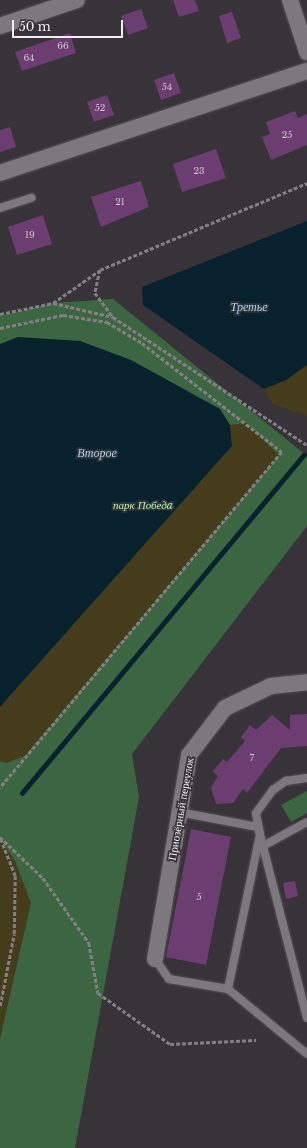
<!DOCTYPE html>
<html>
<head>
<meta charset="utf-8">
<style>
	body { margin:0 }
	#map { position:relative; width:307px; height:1148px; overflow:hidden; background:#383338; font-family:"Libre Baskerville",serif }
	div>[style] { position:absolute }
	.green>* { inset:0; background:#3c6641 }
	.sand>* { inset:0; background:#453c1c }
	.water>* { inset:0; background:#07212d }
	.stream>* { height:4.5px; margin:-2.25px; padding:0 2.25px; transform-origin:2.25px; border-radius:2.25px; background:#07212d }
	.building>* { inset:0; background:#6c3d70 }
	.path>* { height:2.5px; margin-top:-1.25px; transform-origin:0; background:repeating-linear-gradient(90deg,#847f84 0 4px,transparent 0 6px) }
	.roads { filter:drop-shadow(0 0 1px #565256) drop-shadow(0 0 1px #565256) }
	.service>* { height:8px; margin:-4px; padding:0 4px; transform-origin:4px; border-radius:4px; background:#7d787d }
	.minor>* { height:16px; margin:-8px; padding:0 8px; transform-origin:8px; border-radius:8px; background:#7d787d }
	span { translate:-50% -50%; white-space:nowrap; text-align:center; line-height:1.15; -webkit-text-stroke:3.5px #383338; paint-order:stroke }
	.number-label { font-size:9px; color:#d0c2d1 }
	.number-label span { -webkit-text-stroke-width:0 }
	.park-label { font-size:11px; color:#a5f7ad; font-style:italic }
	.street-label { font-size:11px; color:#f1eef1 }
	.water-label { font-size:12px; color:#97d4f4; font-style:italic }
	.scale { position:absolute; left:12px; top:20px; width:111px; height:18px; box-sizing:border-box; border:2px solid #f1eef1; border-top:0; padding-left:5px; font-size:12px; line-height:14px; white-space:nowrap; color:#f1eef1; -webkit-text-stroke:3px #383338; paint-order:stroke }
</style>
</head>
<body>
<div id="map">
	<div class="green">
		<div style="clip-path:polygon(113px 299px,307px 456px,307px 526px,132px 754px,139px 797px,75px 1148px,0 1148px,0 316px,53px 303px)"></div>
		<div style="clip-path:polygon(307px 791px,307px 813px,291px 822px,281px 805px)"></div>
	</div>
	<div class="sand">
		<div style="clip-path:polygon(307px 365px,307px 416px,273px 404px,264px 389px)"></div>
		<div style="clip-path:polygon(246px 423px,279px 455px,25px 756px,6px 763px,0 761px,0 707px,232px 446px,230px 425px)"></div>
		<div style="clip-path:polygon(0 838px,15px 861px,31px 903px,0 1039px)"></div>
	</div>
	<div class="water">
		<div style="clip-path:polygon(307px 221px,307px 365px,286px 380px,264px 389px,143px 305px,142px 287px)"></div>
		<div style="clip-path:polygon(18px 337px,80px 341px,131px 360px,220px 409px,230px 425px,232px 446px,0 707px,0 344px)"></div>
	</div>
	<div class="stream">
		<div style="left:22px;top:793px;width:440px;rotate:-50.2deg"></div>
	</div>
	<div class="building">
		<div style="clip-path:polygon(173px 0,195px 0,199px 11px,179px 17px)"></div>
		<div style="clip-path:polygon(141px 9px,148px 28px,128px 35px,121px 16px)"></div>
		<div style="clip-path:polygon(232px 12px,241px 38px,227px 43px,219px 16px)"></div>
		<div style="clip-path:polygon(70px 33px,76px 53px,22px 71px,15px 52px)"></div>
		<div style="clip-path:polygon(174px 73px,181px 93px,161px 100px,154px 80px)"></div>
		<div style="clip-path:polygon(107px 95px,114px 115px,94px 122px,87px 102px)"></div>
		<div style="clip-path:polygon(295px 111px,298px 118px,307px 114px,307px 145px,271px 160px,262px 137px,270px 134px,266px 122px)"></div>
		<div style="clip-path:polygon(10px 127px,16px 147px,0 152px,0 130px)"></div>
		<div style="clip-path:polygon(216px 149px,226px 178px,182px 192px,173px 164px)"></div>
		<div style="clip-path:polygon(141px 181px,149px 207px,101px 227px,91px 197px)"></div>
		<div style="clip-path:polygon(43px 215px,52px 244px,17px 255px,8px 227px)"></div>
		<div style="clip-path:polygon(307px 714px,307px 746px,281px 748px,247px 793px,243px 789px,233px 803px,216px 804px,211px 788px,218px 776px,213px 771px,223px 759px,227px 762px,245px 741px,241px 737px,250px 725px,256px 730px,272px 715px,290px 730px,290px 715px)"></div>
		<div style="clip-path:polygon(191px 829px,231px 837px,206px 965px,166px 957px)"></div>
		<div style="clip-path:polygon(295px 881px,298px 896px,286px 899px,283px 883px)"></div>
	</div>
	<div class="path">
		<div style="left:100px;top:270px;width:24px;rotate:102deg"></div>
		<div style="left:95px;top:293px;width:30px;rotate:53deg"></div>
		<div style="left:53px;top:303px;width:57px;rotate:-35.1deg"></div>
		<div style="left:100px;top:270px;width:225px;rotate:-22.8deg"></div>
		<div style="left:0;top:314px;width:54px;rotate:-11.7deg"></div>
		<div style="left:53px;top:303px;width:62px;rotate:13.1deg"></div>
		<div style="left:113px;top:317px;width:232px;rotate:33.4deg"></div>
		<div style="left:0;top:328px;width:64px;rotate:-11.7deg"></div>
		<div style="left:63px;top:315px;width:45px;rotate:9deg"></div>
		<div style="left:107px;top:322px;width:41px;rotate:31deg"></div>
		<div style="left:142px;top:343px;width:177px;rotate:37.9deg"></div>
		<div style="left:282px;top:452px;width:439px;rotate:130deg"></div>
		<div style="left:0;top:837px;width:59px;rotate:43.6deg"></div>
		<div style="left:43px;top:878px;width:80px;rotate:54.7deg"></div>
		<div style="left:89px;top:943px;width:51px;rotate:79.8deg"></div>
		<div style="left:98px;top:993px;width:88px;rotate:35.3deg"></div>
		<div style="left:170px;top:1044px;width:86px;rotate:-2.7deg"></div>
		<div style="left:0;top:1006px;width:73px;rotate:-79deg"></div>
		<div style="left:14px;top:934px;width:58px;rotate:-89deg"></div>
		<div style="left:15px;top:876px;width:41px;rotate:-111.5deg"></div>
	</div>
	<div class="roads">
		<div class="service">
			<div style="left:0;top:208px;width:33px;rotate:-18deg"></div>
			<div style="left:179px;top:812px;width:80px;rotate:10.8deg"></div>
			<div style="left:258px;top:827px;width:197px;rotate:75.6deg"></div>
			<div style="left:263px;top:846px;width:50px;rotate:-28.6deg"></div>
			<div style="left:155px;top:959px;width:24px;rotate:55deg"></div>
			<div style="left:169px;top:979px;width:60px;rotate:9.6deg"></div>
			<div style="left:228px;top:989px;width:102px;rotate:39.4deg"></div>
			<div style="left:228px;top:989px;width:158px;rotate:-78.3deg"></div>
			<div style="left:260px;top:834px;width:21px;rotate:-101deg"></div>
			<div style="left:256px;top:813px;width:29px;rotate:-54deg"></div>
			<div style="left:273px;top:790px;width:16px;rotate:-35deg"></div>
			<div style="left:286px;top:781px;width:21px;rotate:-8deg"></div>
		</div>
		<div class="minor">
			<div style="left:290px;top:0;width:55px;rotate:71.9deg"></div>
			<div style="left:0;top:26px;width:81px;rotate:-18.7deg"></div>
			<div style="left:0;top:173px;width:324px;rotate:-18.4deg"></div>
			<div style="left:155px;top:959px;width:207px;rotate:-80.5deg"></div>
			<div style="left:189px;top:755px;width:59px;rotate:-52.5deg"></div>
			<div style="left:225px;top:708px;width:51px;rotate:-25.6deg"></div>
			<div style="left:271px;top:686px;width:36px;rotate:-6deg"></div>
		</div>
	</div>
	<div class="number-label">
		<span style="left:63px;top:46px">66</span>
		<span style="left:29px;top:58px">64</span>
		<span style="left:167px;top:87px">54</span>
		<span style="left:100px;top:108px">52</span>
		<span style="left:287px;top:135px">25</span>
		<span style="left:199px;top:171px">23</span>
		<span style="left:120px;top:202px">21</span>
		<span style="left:30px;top:235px">19</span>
		<span style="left:252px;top:758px">7</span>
		<span style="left:199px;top:897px">5</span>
	</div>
	<div class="park-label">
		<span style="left:143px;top:505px">парк Победa</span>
	</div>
	<div class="street-label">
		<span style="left:181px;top:809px;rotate:-80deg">Приозёрный переулок</span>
	</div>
	<div class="water-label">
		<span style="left:249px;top:307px">Третье</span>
		<span style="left:97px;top:453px">Второе</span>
	</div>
	<div class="scale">50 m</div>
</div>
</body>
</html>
